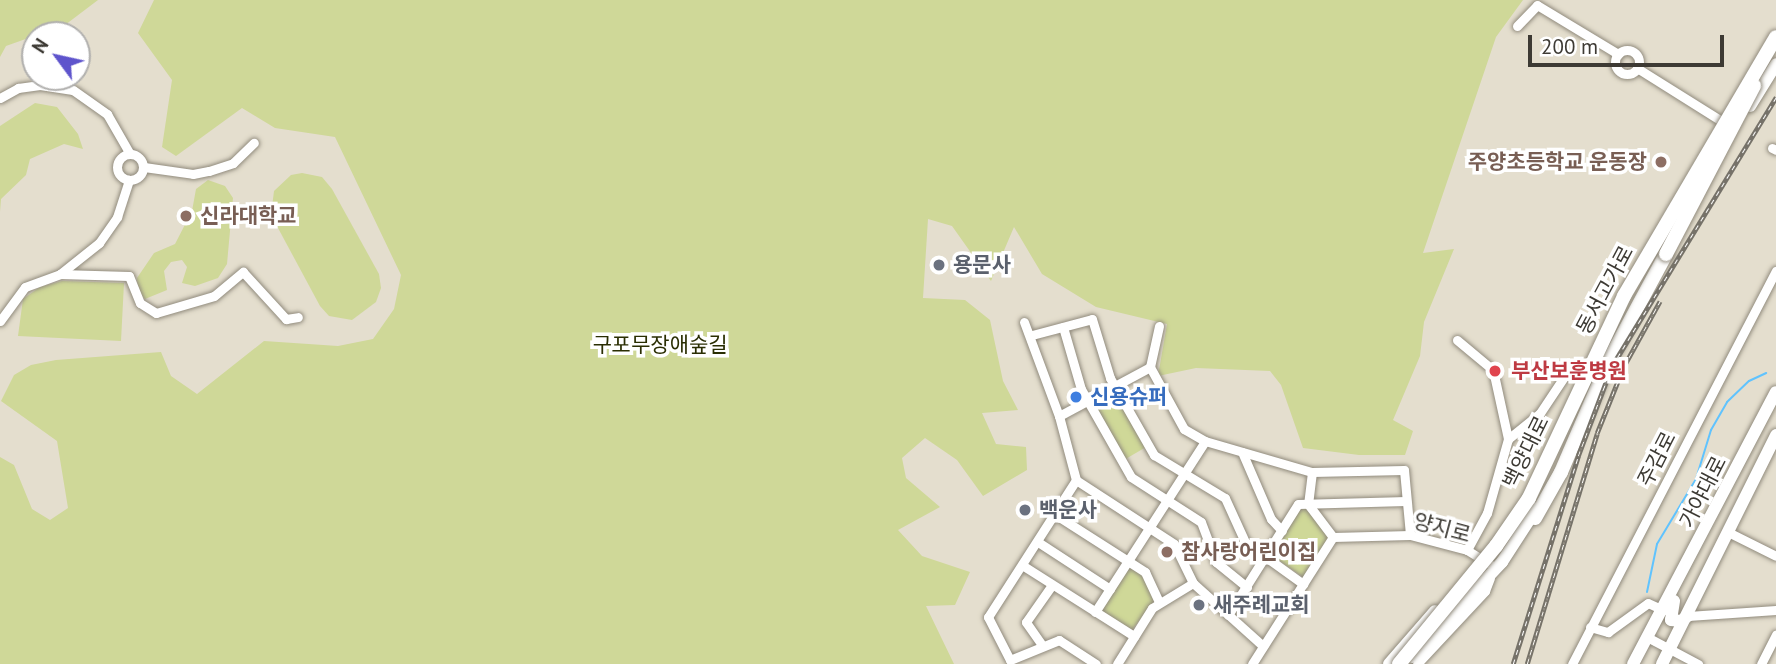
<!DOCTYPE html>
<html>
<head>
<meta charset="utf-8">
<style>
	body { margin:0 }
	#map { position:relative; width:1776px; height:664px; overflow:hidden; background:#e4dece; font-family:"PT Sans","Noto Sans KR",sans-serif }
	div>[style] { position:absolute }
	.green>* { inset:0; background:#cfd898 }
	.stream>* { height:2px; margin:-1px; padding:0 1px; transform-origin:1px; border-radius:1px; background:#60c3fe }
	.roads { filter:drop-shadow(0 0 2px #918b7d) drop-shadow(0 0 2px #918b7d) }
	.minor>* { height:9px; margin:-4.5px; padding:0 4.5px; transform-origin:4.5px; border-radius:4.5px; background:#fff }
	.minor>.ring { margin:-4.5px; padding:0; box-sizing:content-box; background:none; border:9px solid #fff; border-radius:50% }
	.major>* { height:12px; margin:-6px; padding:0 6px; transform-origin:6px; border-radius:6px; background:#fff }
	.highway>* { height:14px; margin:-7px; padding:0 7px; transform-origin:7px; border-radius:7px; background:#fff }
	.rail>* { height:4.5px; margin-top:-2.25px; transform-origin:0; background:repeating-linear-gradient(90deg,#fff 0 5px,#767269 0 10px); box-sizing:border-box; border-block:2px solid #767269 }
	.bridges { filter:drop-shadow(0 0 2px #918b7d) drop-shadow(0 0 2px #918b7d) }
	.highway-bridge>* { height:14px; margin:-7px; padding:0 7px; transform-origin:7px; border-radius:7px; background:#fff }
	.dots>* { width:19px; height:19px; translate:-50% -50%; box-sizing:border-box; border:4px solid #fff; border-radius:50% }
	span { translate:-50% -50%; white-space:nowrap; text-align:center; line-height:1.15; -webkit-text-stroke:7px #fff; paint-order:stroke }
	.education-label { font-size:21px; color:#785e54; font-weight:700 }
	.right { translate:-100% -50%; text-align:right }
	.left { translate:0 -50%; text-align:left }
	.worship-label { font-size:21px; color:#5b616d; font-weight:700 }
	.street-label { font-size:21px; color:#3d3a34 }
	.park-label { font-size:21px; color:#2a2e03 }
	.health-label { font-size:21px; color:#be3a42; font-weight:700 }
	.shop-label { font-size:21px; color:#366cbe; font-weight:700 }
	.north { position:absolute; left:21px; top:21px; width:70px; height:70px; box-sizing:border-box; background:#fff; border:2px solid #b1b0ae; border-radius:50%; rotate:303deg; font-size:19px; font-weight:700; line-height:28px; text-align:center; color:#3d3a34 }
	.north::after { content:''; display:block; margin:auto; width:24px; height:32px; background:#5e54cc; clip-path:polygon(50% 0,100% 100%,50% 72%,0 100%) }
	.scale { position:absolute; left:1528px; top:35px; width:196px; height:32px; box-sizing:border-box; border:4px solid #3d3a34; border-top:0; padding-left:9px; font-size:21px; line-height:24px; white-space:nowrap; color:#3d3a34; -webkit-text-stroke:5px #fff; paint-order:stroke }
</style>
</head>
<body>
<div id="map">
	<div class="green">
		<div style="clip-path:polygon(0 0,98px 0,65px 25px,6px 46px,0 57px)"></div>
		<div style="clip-path:polygon(154px 0,1523px 0,1496px 37px,1423px 253px,1454px 249px,1424px 322px,1420px 356px,1393px 420px,1413px 431px,1405px 455px,1359px 455px,1303px 448px,1281px 385px,1270px 371px,1196px 368px,1158px 376px,1167px 324px,1096px 307px,1042px 274px,1014px 227px,991px 281px,952px 226px,928px 219px,923px 298px,965px 300px,990px 320px,1003px 381px,1018px 410px,982px 413px,996px 444px,1026px 447px,1027px 470px,983px 496px,957px 460px,925px 438px,902px 458px,906px 478px,940px 507px,898px 530px,922px 556px,970px 572px,955px 605px,926px 606px,954px 664px,0 664px,0 457px,14px 465px,32px 509px,50px 520px,68px 508px,57px 441px,1px 401px,14px 375px,31px 365px,56px 360px,161px 352px,171px 376px,197px 394px,264px 341px,338px 346px,373px 339px,394px 309px,401px 275px,335px 137px,275px 128px,242px 108px,176px 156px,162px 147px,172px 80px,138px 33px)"></div>
		<div style="clip-path:polygon(35px 103px,57px 107px,78px 134px,83px 149px,64px 144px,30px 159px,26px 175px,1px 199px,0 212px,0 126px)"></div>
		<div style="clip-path:polygon(302px 173px,322px 177px,332px 189px,379px 274px,381px 288px,376px 302px,352px 320px,329px 316px,320px 306px,271px 215px,274px 191px,291px 175px)"></div>
		<div style="clip-path:polygon(208px 180px,225px 186px,233px 198px,227px 264px,218px 278px,195px 286px,182px 283px,187px 267px,182px 260px,171px 262px,164px 271px,167px 290px,145px 299px,138px 290px,137px 278px,154px 253px,175px 244px,192px 211px,196px 189px)"></div>
		<div style="clip-path:polygon(62px 281px,124px 283px,121px 341px,18px 336px,23px 299px,40px 287px)"></div>
		<div style="clip-path:polygon(1115px 389px,1146px 447px,1124px 460px,1090px 405px)"></div>
		<div style="clip-path:polygon(1306px 508px,1329px 537px,1303px 577px,1271px 555px,1299px 509px)"></div>
		<div style="clip-path:polygon(1127px 565px,1142px 574px,1155px 600px,1131px 631px,1100px 610px)"></div>
	</div>
	<div class="stream">
		<div style="left:1647px;top:592px;width:49px;rotate:-78.2deg"></div>
		<div style="left:1657px;top:544px;width:76px;rotate:-59deg"></div>
		<div style="left:1696px;top:479px;width:51px;rotate:-73deg"></div>
		<div style="left:1711px;top:430px;width:32px;rotate:-60deg"></div>
		<div style="left:1727px;top:402px;width:30px;rotate:-44deg"></div>
		<div style="left:1749px;top:381px;width:19px;rotate:-25deg"></div>
	</div>
	<div class="roads">
		<div class="minor">
			<div style="left:1517px;top:26px;width:29px;rotate:-46deg"></div>
			<div style="left:1537px;top:5px;width:95px;rotate:31.2deg"></div>
			<div class="ring" style="left:1615px;top:50px;width:15px;height:15px"></div>
			<div style="left:1637px;top:68px;width:107px;rotate:32.1deg"></div>
			<div style="left:0;top:98px;width:21px;rotate:-29deg"></div>
			<div style="left:18px;top:88px;width:22px;rotate:-8deg"></div>
			<div style="left:40px;top:85px;width:33px;rotate:9deg"></div>
			<div style="left:73px;top:90px;width:42px;rotate:35.2deg"></div>
			<div style="left:107px;top:114px;width:46px;rotate:60.1deg"></div>
			<div style="left:1772px;top:148px;width:4px;rotate:27deg"></div>
			<div class="ring" style="left:117px;top:154px;width:17px;height:17px"></div>
			<div style="left:144px;top:167px;width:49px;rotate:8.1deg"></div>
			<div style="left:193px;top:174px;width:16px;rotate:-11deg"></div>
			<div style="left:209px;top:171px;width:25px;rotate:-18deg"></div>
			<div style="left:233px;top:163px;width:29px;rotate:-44deg"></div>
			<div style="left:60px;top:274px;width:69px;rotate:1.7deg"></div>
			<div style="left:129px;top:276px;width:29px;rotate:68deg"></div>
			<div style="left:140px;top:303px;width:19px;rotate:32deg"></div>
			<div style="left:156px;top:313px;width:60px;rotate:-16.3deg"></div>
			<div style="left:214px;top:296px;width:38px;rotate:-40deg"></div>
			<div style="left:243px;top:272px;width:64px;rotate:47.5deg"></div>
			<div style="left:286px;top:319px;width:12px;rotate:-9deg"></div>
			<div style="left:0;top:321px;width:42px;rotate:-53.7deg"></div>
			<div style="left:25px;top:287px;width:37px;rotate:-20deg"></div>
			<div style="left:60px;top:274px;width:50px;rotate:-38.5deg"></div>
			<div style="left:99px;top:243px;width:32px;rotate:-55deg"></div>
			<div style="left:117px;top:217px;width:39px;rotate:-72deg"></div>
			<div style="left:1024px;top:322px;width:100px;rotate:69.6deg"></div>
			<div style="left:1059px;top:416px;width:66px;rotate:75.1deg"></div>
			<div style="left:1076px;top:480px;width:117px;rotate:33.1deg"></div>
			<div style="left:1174px;top:544px;width:43px;rotate:64deg"></div>
			<div style="left:1193px;top:583px;width:94px;rotate:42deg"></div>
			<div style="left:1159px;top:326px;width:42px;rotate:102.4deg"></div>
			<div style="left:1150px;top:367px;width:71px;rotate:61.3deg"></div>
			<div style="left:1184px;top:429px;width:24px;rotate:30deg"></div>
			<div style="left:1205px;top:441px;width:111px;rotate:16.2deg"></div>
			<div style="left:1312px;top:472px;width:92px;rotate:-1.2deg"></div>
			<div style="left:1404px;top:470px;width:65px;rotate:84.7deg"></div>
			<div style="left:1063px;top:327px;width:65px;rotate:73.8deg"></div>
			<div style="left:1081px;top:389px;width:101px;rotate:60.4deg"></div>
			<div style="left:1131px;top:477px;width:83px;rotate:32.7deg"></div>
			<div style="left:1201px;top:522px;width:43px;rotate:69.4deg"></div>
			<div style="left:1216px;top:562px;width:40px;rotate:39deg"></div>
			<div style="left:1032px;top:335px;width:62px;rotate:-14.9deg"></div>
			<div style="left:1092px;top:319px;width:62px;rotate:73deg"></div>
			<div style="left:1110px;top:378px;width:89px;rotate:60.3deg"></div>
			<div style="left:1154px;top:455px;width:83px;rotate:31.2deg"></div>
			<div style="left:1225px;top:498px;width:48px;rotate:65.6deg"></div>
			<div style="left:1245px;top:542px;width:72px;rotate:35.9deg"></div>
			<div style="left:1457px;top:340px;width:47px;rotate:39.8deg"></div>
			<div style="left:1493px;top:370px;width:71px;rotate:77.7deg"></div>
			<div style="left:1508px;top:439px;width:77px;rotate:105.8deg"></div>
			<div style="left:1487px;top:513px;width:42px;rotate:118.4deg"></div>
			<div style="left:1059px;top:416px;width:103px;rotate:-28.3deg"></div>
			<div style="left:1508px;top:439px;width:41px;rotate:-39.1deg"></div>
			<div style="left:1540px;top:413px;width:54px;rotate:-56.3deg"></div>
			<div style="left:1570px;top:368px;width:14px;rotate:-8deg"></div>
			<div style="left:1242px;top:452px;width:73px;rotate:66.6deg"></div>
			<div style="left:1271px;top:519px;width:16px;rotate:47deg"></div>
			<div style="left:1312px;top:472px;width:32px;rotate:97deg"></div>
			<div style="left:1308px;top:504px;width:41px;rotate:52.9deg"></div>
			<div style="left:1076px;top:480px;width:163px;rotate:122.7deg"></div>
			<div style="left:988px;top:617px;width:48px;rotate:62.9deg"></div>
			<div style="left:1010px;top:660px;width:53px;rotate:-22.2deg"></div>
			<div style="left:1059px;top:640px;width:44px;rotate:33deg"></div>
			<div style="left:1056px;top:515px;width:106px;rotate:32.6deg"></div>
			<div style="left:1145px;top:572px;width:33px;rotate:65deg"></div>
			<div style="left:1730px;top:533px;width:51px;rotate:26.6deg"></div>
			<div style="left:1038px;top:542px;width:86px;rotate:33.1deg"></div>
			<div style="left:1022px;top:565px;width:133px;rotate:32.4deg"></div>
			<div style="left:1095px;top:612px;width:203px;rotate:-57.2deg"></div>
			<div style="left:1228px;top:615px;width:131px;rotate:-57.8deg"></div>
			<div style="left:1298px;top:504px;width:108px;rotate:-1.6deg"></div>
			<div style="left:1688px;top:616px;width:88px;rotate:-3.9deg"></div>
			<div style="left:1590px;top:627px;width:19px;rotate:16deg"></div>
			<div style="left:1608px;top:632px;width:49px;rotate:-35.9deg"></div>
			<div style="left:1648px;top:603px;width:17px;rotate:25deg"></div>
			<div style="left:1647px;top:637px;width:58px;rotate:27.9deg"></div>
			<div style="left:1042px;top:645px;width:28px;rotate:-125deg"></div>
			<div style="left:1026px;top:622px;width:45px;rotate:-54.9deg"></div>
			<div style="left:1117px;top:664px;width:66px;rotate:-58deg"></div>
			<div style="left:1152px;top:608px;width:48px;rotate:-31.4deg"></div>
			<div style="left:1252px;top:664px;width:151px;rotate:-57.5deg"></div>
			<div style="left:1333px;top:537px;width:77px;rotate:-1.5deg"></div>
			<div style="left:1410px;top:535px;width:59px;rotate:14.7deg"></div>
			<div style="left:1467px;top:550px;width:34px;rotate:32deg"></div>
			<div style="left:1417px;top:664px;width:100px;rotate:-47deg"></div>
			<div style="left:1485px;top:591px;width:14px;rotate:-69deg"></div>
			<div style="left:1572px;top:664px;width:443px;rotate:-62.6deg"></div>
			<div style="left:1761px;top:664px;width:33px;rotate:-63deg"></div>
		</div>
		<div class="major">
			<div style="left:1750px;top:106px;width:49px;rotate:-58.2deg"></div>
			<div style="left:1674px;top:601px;width:19px;rotate:99deg"></div>
			<div style="left:1671px;top:620px;width:10px;rotate:6deg"></div>
			<div style="left:1681px;top:621px;width:9px;rotate:-36deg"></div>
			<div style="left:1412px;top:657px;width:131px;rotate:-46.5deg"></div>
			<div style="left:1502px;top:562px;width:64px;rotate:-57.1deg"></div>
			<div style="left:1389px;top:664px;width:70px;rotate:-49deg"></div>
			<div style="left:1633px;top:664px;width:307px;rotate:-62.3deg"></div>
			<div style="left:1662px;top:664px;width:256px;rotate:-63.5deg"></div>
		</div>
		<div class="highway">
			<div style="left:1535px;top:518px;width:53px;rotate:-60.5deg"></div>
			<div style="left:1561px;top:472px;width:122px;rotate:-66.8deg"></div>
			<div style="left:1609px;top:360px;width:120px;rotate:-61.7deg"></div>
		</div>
	</div>
	<div class="rail">
		<div style="left:1513px;top:664px;width:218px;rotate:-72.6deg"></div>
		<div style="left:1578px;top:456px;width:96px;rotate:-69.3deg"></div>
		<div style="left:1612px;top:366px;width:315px;rotate:-58.6deg"></div>
		<div style="left:1527px;top:664px;width:241px;rotate:-73.1deg"></div>
		<div style="left:1597px;top:433px;width:72px;rotate:-68.1deg"></div>
		<div style="left:1624px;top:366px;width:74px;rotate:-61deg"></div>
	</div>
	<div class="bridges">
		<div class="highway-bridge">
			<div style="left:1666px;top:254px;width:190px;rotate:-62.4deg"></div>
			<div style="left:1399px;top:664px;width:153px;rotate:-50.6deg"></div>
			<div style="left:1496px;top:546px;width:58px;rotate:-55.5deg"></div>
			<div style="left:1529px;top:498px;width:223px;rotate:-64.8deg"></div>
			<div style="left:1624px;top:296px;width:300px;rotate:-59.6deg"></div>
		</div>
	</div>
	<div class="dots">
		<div style="left:1661px;top:162px;background:#8d6e63"></div>
		<div style="left:186px;top:216px;background:#8d6e63"></div>
		<div style="left:939px;top:265px;background:#6b7280"></div>
		<div style="left:1495px;top:371px;background:#e0444e"></div>
		<div style="left:1076px;top:397px;background:#3f7fe0"></div>
		<div style="left:1025px;top:510px;background:#6b7280"></div>
		<div style="left:1167px;top:552px;background:#8d6e63"></div>
		<div style="left:1199px;top:605px;background:#6b7280"></div>
	</div>
	<div class="education-label">
		<span class="right" style="left:1647px;top:162px">주양초등학교 운동장</span>
		<span class="left" style="left:200px;top:216px">신라대학교</span>
		<span class="left" style="left:1181px;top:552px">참사랑어린이집</span>
	</div>
	<div class="worship-label">
		<span class="left" style="left:953px;top:265px">용문사</span>
		<span class="left" style="left:1039px;top:510px">백운사</span>
		<span class="left" style="left:1213px;top:605px">새주례교회</span>
	</div>
	<div class="street-label">
		<span style="left:1605px;top:290px;rotate:-62deg">동서고가로</span>
		<span style="left:1526px;top:452px;rotate:-64deg">백양대로</span>
		<span style="left:1657px;top:459px;rotate:-63deg">주감로</span>
		<span style="left:1703px;top:492px;rotate:-63deg">가야대로</span>
		<span style="left:1442px;top:528px;rotate:15deg">양지로</span>
	</div>
	<div class="park-label">
		<span style="left:660px;top:345px">구포무장애숲길</span>
	</div>
	<div class="health-label">
		<span class="left" style="left:1511px;top:371px">부산보훈병원</span>
	</div>
	<div class="shop-label">
		<span class="left" style="left:1090px;top:397px">신용슈퍼</span>
	</div>
	<div class="north">N</div>
	<div class="scale">200 m</div>
</div>
</body>
</html>
